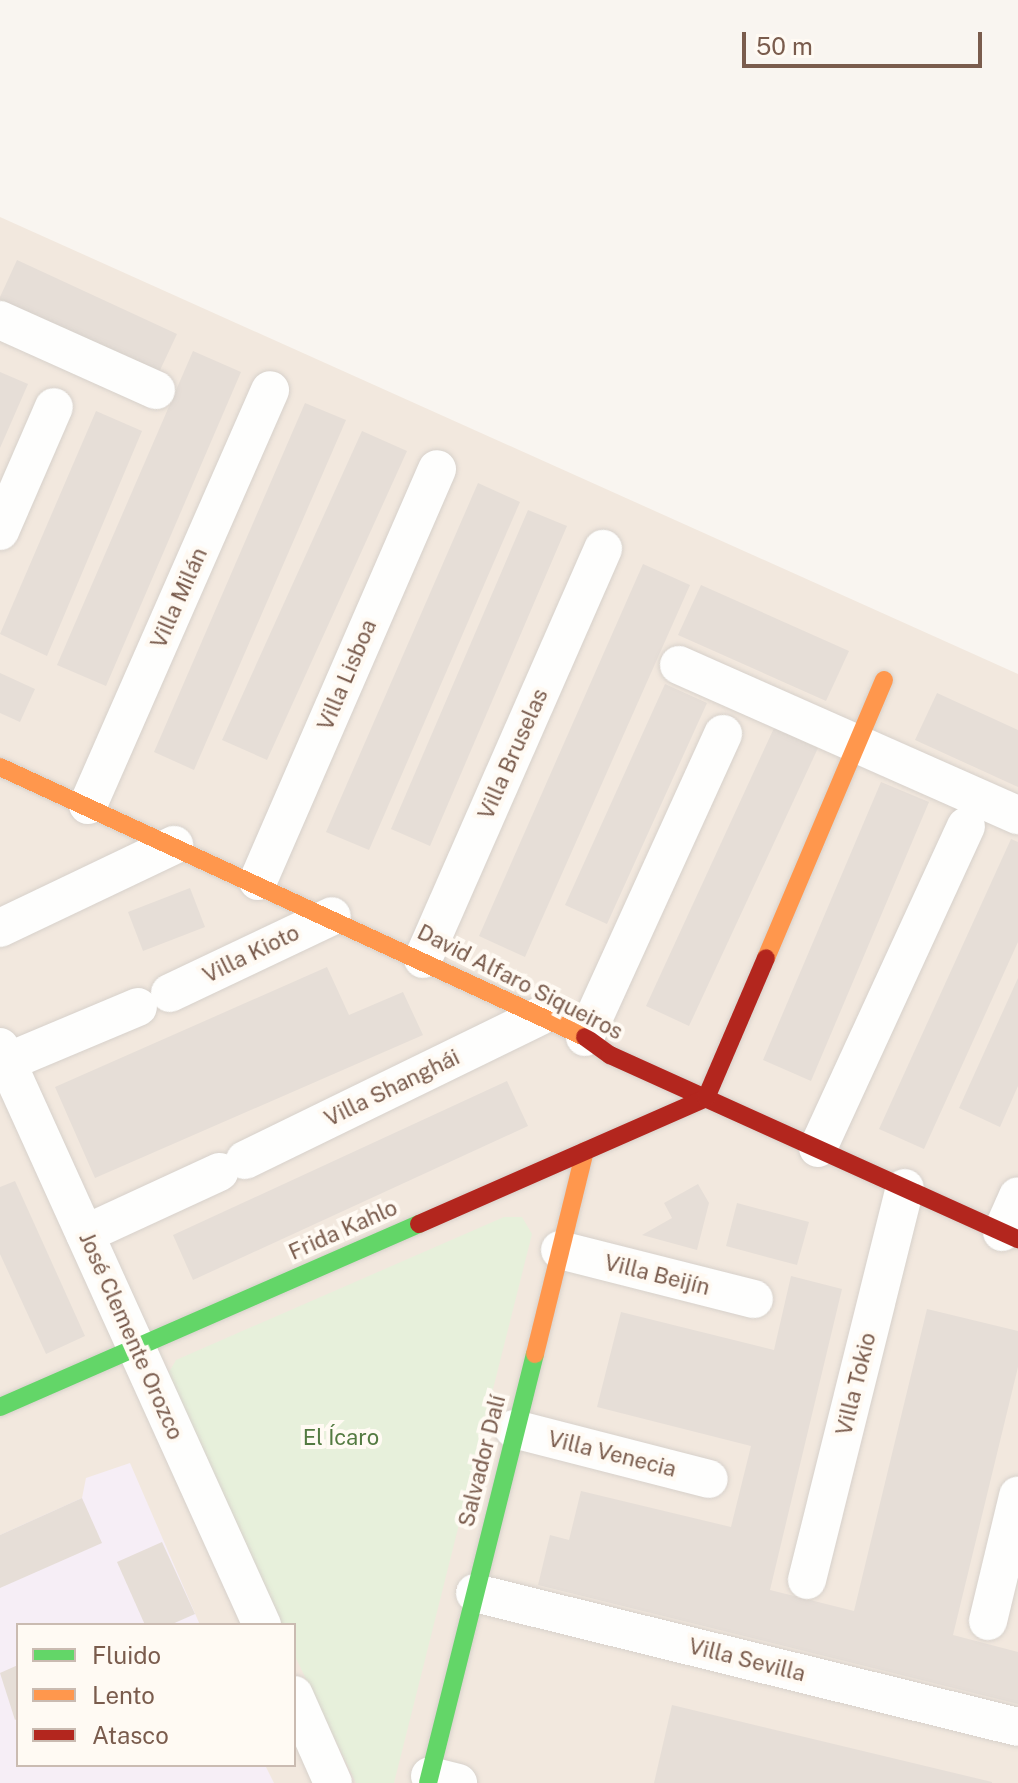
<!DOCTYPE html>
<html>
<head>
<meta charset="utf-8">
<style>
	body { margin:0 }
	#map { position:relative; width:1018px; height:1783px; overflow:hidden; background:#f9f5f0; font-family:"Public Sans",sans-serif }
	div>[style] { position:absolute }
	.residential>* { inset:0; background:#f2e8de }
	.education>* { inset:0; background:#f6eef6 }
	.green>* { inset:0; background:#e7f0db }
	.building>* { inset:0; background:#e6ded7 }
	.roads { filter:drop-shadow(0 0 2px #d7d1cb) drop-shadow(0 0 2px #d7d1cb) }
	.street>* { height:38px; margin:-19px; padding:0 19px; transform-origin:19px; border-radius:19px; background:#fefefd }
	.fast>* { height:18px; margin:-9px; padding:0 9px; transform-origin:9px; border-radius:9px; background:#63d668 }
	.slow>* { height:18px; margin:-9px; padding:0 9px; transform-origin:9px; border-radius:9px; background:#ff974d }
	.jam>* { height:18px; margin:-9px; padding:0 9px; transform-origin:9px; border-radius:9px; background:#b3261e }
	span { translate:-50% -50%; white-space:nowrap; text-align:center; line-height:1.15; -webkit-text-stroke:8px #fffaf3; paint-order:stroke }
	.street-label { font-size:22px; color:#7a5c4d }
	.park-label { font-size:22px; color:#537a41 }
	.legend { position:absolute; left:16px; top:1623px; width:280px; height:144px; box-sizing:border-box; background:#fffaf3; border:2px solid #cabbb1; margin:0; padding:10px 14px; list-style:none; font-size:24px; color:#7a5c4d }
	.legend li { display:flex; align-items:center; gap:16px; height:40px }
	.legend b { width:40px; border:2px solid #cabbb1 }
	.scale { position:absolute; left:742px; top:32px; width:240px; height:36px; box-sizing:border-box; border:4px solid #7a5c4d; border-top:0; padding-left:10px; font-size:24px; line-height:28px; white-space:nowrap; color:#7a5c4d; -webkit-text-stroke:6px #fffaf3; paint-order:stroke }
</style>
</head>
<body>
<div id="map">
	<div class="residential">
		<div style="clip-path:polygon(evenodd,0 217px,1018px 674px,1018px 1783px,0 1783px,0 217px,18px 1625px,294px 1625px,294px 1765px,18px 1765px,18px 1625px)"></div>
	</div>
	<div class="education">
		<div style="clip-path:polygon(130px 1463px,200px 1625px,18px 1625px,18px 1765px,265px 1765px,274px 1783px,0 1783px,0 1535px,82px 1498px,86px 1478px)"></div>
	</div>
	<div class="green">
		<div style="clip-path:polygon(504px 1217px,522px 1217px,532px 1234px,394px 1783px,356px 1783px,294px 1654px,294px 1625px,281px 1625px,169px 1388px,169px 1372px,176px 1360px)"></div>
	</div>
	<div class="building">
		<div style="clip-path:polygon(17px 260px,177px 334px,154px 383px,0 311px,0 297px)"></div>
		<div style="clip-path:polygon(193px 351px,241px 372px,106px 686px,57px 665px)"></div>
		<div style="clip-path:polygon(0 372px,28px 384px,0 448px)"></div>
		<div style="clip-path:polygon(305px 403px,346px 420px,194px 770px,154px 752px)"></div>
		<div style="clip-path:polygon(96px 411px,142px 431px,47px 656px,0 634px)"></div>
		<div style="clip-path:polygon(362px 431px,407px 451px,267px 760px,222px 740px)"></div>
		<div style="clip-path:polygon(478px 483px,520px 502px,369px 850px,326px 832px)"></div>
		<div style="clip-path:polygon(528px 510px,567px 526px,430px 846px,391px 829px)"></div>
		<div style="clip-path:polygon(643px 564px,690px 585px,525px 957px,479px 936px)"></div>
		<div style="clip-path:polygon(701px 585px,849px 651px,826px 701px,678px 635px)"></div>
		<div style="clip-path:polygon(0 673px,35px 689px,20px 722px,0 713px)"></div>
		<div style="clip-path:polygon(665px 684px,707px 703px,607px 924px,565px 905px)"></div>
		<div style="clip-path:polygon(937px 693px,1018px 730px,1018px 787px,915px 740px)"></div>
		<div style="clip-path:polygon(774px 728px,818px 748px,689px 1026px,646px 1006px)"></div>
		<div style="clip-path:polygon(881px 782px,929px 802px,811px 1081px,763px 1060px)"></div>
		<div style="clip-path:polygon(1011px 839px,1018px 842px,1018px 942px,924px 1149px,879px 1129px)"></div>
		<div style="clip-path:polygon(190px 888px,205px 927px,143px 951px,128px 912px)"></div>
		<div style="clip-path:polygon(327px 967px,349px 1015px,403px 992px,423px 1035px,95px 1178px,55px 1087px)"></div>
		<div style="clip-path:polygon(1018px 978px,1018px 1086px,1000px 1127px,959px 1108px)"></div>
		<div style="clip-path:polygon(507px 1081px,528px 1126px,193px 1280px,173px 1235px)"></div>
		<div style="clip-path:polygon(15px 1181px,85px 1336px,46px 1354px,0 1254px,0 1187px)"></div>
		<div style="clip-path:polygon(698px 1184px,709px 1203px,697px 1250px,642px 1235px,672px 1218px,664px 1203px)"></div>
		<div style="clip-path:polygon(737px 1203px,809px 1222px,797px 1265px,726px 1246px)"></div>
		<div style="clip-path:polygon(791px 1276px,842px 1289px,770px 1590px,854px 1611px,927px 1309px,1018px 1331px,1018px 1367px,953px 1635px,1018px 1652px,1018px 1704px,538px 1585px,550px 1535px,569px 1540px,581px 1491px,731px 1527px,751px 1446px,597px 1407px,621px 1312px,774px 1350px)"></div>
		<div style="clip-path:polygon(82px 1498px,102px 1543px,0 1588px,0 1535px)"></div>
		<div style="clip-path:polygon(162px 1542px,195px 1614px,170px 1625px,145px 1625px,117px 1562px)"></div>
		<div style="clip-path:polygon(18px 1665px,18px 1718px,15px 1720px,0 1673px)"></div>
		<div style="clip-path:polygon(672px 1705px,992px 1782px,992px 1783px,654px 1783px)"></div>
	</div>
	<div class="roads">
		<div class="street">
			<div style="left:0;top:320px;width:171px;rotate:24.2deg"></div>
			<div style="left:0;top:531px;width:135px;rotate:-66.5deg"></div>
			<div style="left:679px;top:665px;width:371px;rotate:23.9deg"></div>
			<div style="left:88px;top:805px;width:453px;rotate:-66.3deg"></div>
			<div style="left:258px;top:881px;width:449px;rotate:-66.5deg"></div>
			<div style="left:0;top:928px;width:193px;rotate:-25.5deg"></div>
			<div style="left:423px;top:959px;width:448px;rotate:-66.3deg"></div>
			<div style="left:170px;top:993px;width:179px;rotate:-25.4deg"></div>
			<div style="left:585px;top:1037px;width:333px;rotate:-65.5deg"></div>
			<div style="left:0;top:1047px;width:635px;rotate:65.62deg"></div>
			<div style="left:7px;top:1062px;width:142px;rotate:-22.8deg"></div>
			<div style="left:818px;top:1148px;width:354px;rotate:-65.3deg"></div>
			<div style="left:245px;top:1160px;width:328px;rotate:-26deg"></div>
			<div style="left:1002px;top:1232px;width:39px;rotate:-66deg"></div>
			<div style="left:85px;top:1234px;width:148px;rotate:-24.8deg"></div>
			<div style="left:560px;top:1250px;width:200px;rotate:14.2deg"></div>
			<div style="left:514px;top:1429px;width:201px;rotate:14.4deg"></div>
			<div style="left:807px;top:1580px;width:404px;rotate:-76deg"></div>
			<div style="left:475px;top:1593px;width:559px;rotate:13.86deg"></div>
			<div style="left:988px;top:1621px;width:129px;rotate:-76.5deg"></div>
			<div style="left:294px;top:1695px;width:96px;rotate:66.1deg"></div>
			<div style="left:430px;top:1776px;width:29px;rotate:14deg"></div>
		</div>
		<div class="fast">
			<div style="left:0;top:1407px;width:457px;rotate:-23.6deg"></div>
			<div style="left:428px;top:1783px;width:442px;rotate:-76deg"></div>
		</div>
		<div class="slow">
			<div style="left:0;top:767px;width:644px;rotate:24.78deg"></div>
			<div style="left:766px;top:958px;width:302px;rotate:-67deg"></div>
			<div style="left:535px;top:1354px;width:209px;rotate:-76.2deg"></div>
		</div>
		<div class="jam">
			<div style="left:585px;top:1037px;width:31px;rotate:36deg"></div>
			<div style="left:610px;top:1055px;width:448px;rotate:24.3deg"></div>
			<div style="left:419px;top:1224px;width:313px;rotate:-23.7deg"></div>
			<div style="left:706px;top:1098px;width:152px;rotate:-66.8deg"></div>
		</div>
	</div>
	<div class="street-label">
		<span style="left:179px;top:598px;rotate:-66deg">Villa Milán</span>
		<span style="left:347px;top:675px;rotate:-67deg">Villa Lisboa</span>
		<span style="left:513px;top:754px;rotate:-66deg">Villa Bruselas</span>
		<span style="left:251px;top:954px;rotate:-26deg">Villa Kioto</span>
		<span style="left:520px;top:982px;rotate:27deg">David Alfaro Siqueiros</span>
		<span style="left:392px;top:1088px;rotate:-26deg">Villa Shanghái</span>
		<span style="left:343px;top:1230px;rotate:-24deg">Frida Kahlo</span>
		<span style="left:657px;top:1275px;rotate:14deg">Villa Beijín</span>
		<span style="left:131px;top:1336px;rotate:66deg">José Clemente Orozco</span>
		<span style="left:856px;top:1384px;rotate:-76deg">Villa Tokio</span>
		<span style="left:612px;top:1454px;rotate:14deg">Villa Venecia</span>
		<span style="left:482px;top:1461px;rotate:-76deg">Salvador Dalí</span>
		<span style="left:747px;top:1660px;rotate:14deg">Villa Sevilla</span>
	</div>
	<div class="park-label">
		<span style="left:341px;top:1438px">El Ícaro</span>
	</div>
	<ul class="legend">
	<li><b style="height:10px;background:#63d668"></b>Fluido</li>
	<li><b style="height:10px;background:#ff974d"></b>Lento</li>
	<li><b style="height:10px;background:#b3261e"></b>Atasco</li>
	</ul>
	<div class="scale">50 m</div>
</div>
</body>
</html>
